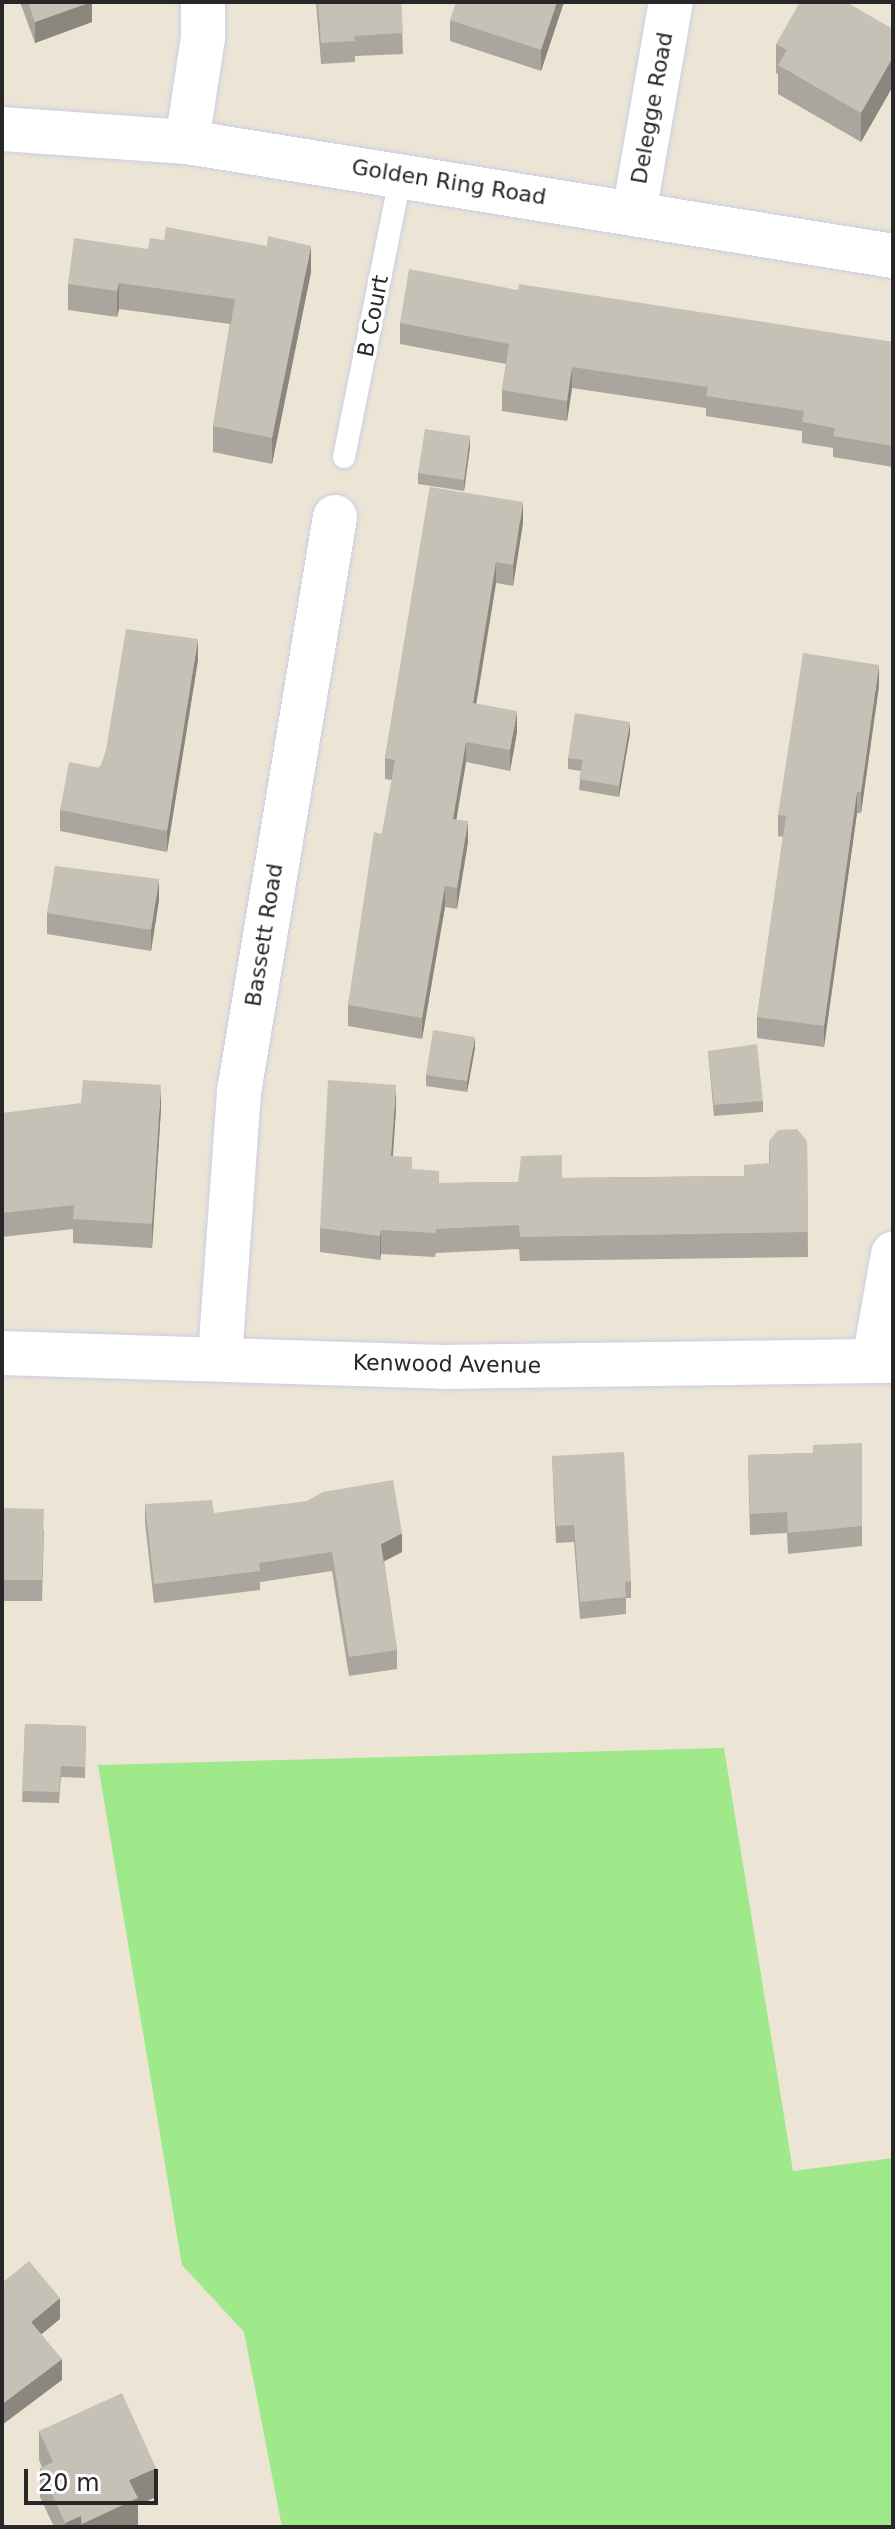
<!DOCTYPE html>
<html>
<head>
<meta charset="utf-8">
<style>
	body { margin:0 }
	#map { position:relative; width:895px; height:2529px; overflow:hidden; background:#ece5d6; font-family:"DejaVu Sans",sans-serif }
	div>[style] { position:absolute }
	.green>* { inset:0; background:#a0e98b }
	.roads { filter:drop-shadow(0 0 2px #cbcde2) drop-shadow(0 0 2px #cbcde2) }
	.service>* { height:22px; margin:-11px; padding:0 11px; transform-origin:11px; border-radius:11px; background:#fff }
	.minor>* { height:44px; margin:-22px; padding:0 22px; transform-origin:22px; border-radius:22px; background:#fff }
	.tertiary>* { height:44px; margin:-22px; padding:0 22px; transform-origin:22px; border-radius:22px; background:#fff }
	.secondary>* { height:44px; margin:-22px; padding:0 22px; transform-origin:22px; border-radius:22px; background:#fff }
	.wall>* { inset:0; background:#aaa69d }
	.shaded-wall>* { inset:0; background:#8b877f }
	.building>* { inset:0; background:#c6c1b6 }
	span { translate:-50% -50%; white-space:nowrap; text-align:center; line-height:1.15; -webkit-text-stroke:7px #fff; paint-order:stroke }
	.street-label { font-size:22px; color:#272727 }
	.frame { position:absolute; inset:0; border:4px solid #272727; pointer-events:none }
	.scale { position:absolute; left:24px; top:2469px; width:134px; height:36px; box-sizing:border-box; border:4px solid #272727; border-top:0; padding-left:10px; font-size:24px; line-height:28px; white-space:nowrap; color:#272727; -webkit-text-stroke:6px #fff; paint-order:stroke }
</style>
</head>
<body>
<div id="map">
	<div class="green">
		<div style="clip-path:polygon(724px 1748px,793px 2171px,893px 2158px,893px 2527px,282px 2527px,244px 2332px,182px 2265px,98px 1765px)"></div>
	</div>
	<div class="roads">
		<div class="service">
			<div style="left:344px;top:457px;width:289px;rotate:-78.6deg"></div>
		</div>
		<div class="minor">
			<div style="left:187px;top:142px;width:105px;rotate:-81.3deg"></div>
			<div style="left:203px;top:38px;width:36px;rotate:-90deg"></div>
			<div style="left:634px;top:213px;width:214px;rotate:-80.1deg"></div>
			<div style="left:220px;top:1357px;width:266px;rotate:-85.9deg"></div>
			<div style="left:239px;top:1092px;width:583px;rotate:-80.52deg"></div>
			<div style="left:874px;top:1361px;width:109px;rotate:-79.9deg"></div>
		</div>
		<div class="tertiary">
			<div style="left:2px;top:1353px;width:442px;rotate:1.8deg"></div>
			<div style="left:444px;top:1367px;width:449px;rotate:-0.8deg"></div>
		</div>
		<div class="secondary">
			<div style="left:2px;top:129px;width:185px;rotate:4deg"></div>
			<div style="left:187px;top:142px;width:715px;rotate:9.17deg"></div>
		</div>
	</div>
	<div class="wall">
		<div style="clip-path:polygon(20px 2px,92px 2px,92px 22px,35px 43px)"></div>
		<div style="clip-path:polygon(316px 2px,401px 2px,403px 54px,355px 56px,355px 62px,321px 64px)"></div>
		<div style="clip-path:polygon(564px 2px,541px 71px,450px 41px,450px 20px)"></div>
		<div style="clip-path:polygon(893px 29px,893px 86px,861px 142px,778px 94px,778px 74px,776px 73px,776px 44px)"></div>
		<div style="clip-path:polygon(311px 272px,272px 464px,213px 452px,213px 426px,230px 324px,119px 309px,117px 317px,68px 310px,68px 284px)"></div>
		<div style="clip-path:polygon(518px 290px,893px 342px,893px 467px,833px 457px,833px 448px,802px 443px,802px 431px,706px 416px,706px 408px,572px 388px,567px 421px,502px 411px,502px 390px,506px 364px,400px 344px,400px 323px)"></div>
		<div style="clip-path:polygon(470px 447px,464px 491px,418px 484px,418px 473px)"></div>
		<div style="clip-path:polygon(430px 487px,523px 523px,513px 586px,496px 583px,476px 704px,517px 732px,510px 771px,466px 762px,456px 819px,468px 842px,457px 909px,445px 907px,422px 1039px,348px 1026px,348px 1005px,382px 834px,392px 780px,385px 779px,385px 758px)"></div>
		<div style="clip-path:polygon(198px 660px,167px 852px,60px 831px,60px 810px)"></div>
		<div style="clip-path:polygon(879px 686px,861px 813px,857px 813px,824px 1047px,757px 1038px,757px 1017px,783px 837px,778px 836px,778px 815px)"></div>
		<div style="clip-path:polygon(630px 733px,619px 797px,579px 790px,581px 771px,568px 769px,568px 758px)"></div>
		<div style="clip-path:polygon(159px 900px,151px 951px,47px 934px,47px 913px)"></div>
		<div style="clip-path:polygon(475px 1048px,467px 1092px,426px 1086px,426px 1075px)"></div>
		<div style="clip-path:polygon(708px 1051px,763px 1101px,763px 1112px,714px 1116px)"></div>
		<div style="clip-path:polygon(161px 1109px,152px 1248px,73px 1243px,73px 1229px,2px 1237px,2px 1113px)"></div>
		<div style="clip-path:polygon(396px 1109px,393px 1156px,412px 1169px,439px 1183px,518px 1182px,562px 1178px,744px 1176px,769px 1163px,769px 1141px,807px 1141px,808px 1257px,520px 1261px,519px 1249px,436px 1253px,435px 1257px,381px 1254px,380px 1260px,320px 1252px,320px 1228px)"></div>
		<div style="clip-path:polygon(862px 1443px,862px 1546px,788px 1554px,787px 1533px,750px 1535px,748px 1455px,813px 1453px)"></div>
		<div style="clip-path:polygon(552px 1456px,631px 1581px,631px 1598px,626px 1598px,626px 1614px,580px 1619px,574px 1542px,556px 1543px)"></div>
		<div style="clip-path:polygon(145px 1504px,214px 1513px,402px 1552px,384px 1561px,397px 1650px,397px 1669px,349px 1676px,332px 1571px,260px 1582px,260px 1590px,154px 1603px,145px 1523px)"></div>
		<div style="clip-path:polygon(2px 1508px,44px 1530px,42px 1601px,2px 1601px)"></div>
		<div style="clip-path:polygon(25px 1724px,86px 1726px,85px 1778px,61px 1777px,59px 1803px,22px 1802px)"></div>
		<div style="clip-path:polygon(39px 2431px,156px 2497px,138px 2505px,138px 2527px,54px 2527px,40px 2497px,40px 2468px,42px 2467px,39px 2460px)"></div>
	</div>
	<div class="shaded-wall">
		<div style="clip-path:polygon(92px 2px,92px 22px,35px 43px,35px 22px)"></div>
		<div style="clip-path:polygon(557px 2px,564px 2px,541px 71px,541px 50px)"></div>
		<div style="clip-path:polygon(893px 57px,893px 86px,861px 142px,861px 113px)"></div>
		<div style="clip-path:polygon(311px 246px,311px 272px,272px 464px,272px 438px)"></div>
		<div style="clip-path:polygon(119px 283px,119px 309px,117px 317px,117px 291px)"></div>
		<div style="clip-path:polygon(572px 367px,572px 388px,567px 421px,567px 401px)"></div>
		<div style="clip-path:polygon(470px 436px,470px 447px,464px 491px,464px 480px)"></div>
		<div style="clip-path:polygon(523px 502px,523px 523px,513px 586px,513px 565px)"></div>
		<div style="clip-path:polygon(496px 562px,496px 583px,473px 724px,473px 703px)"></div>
		<div style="clip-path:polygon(198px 639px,198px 660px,167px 852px,167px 831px)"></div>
		<div style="clip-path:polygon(879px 665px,879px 686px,861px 813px,861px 792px)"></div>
		<div style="clip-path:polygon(517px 711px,517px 732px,510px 771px,510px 750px)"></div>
		<div style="clip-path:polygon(630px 722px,630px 733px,619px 797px,619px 786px)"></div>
		<div style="clip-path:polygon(466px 742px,466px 762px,453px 840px,453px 819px)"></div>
		<div style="clip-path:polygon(857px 792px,857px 813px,824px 1047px,824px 1026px)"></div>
		<div style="clip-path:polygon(468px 821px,468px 842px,457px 909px,457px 888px)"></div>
		<div style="clip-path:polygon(159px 879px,159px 900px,151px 951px,151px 930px)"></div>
		<div style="clip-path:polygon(445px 886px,445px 907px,422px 1039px,422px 1018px)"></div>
		<div style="clip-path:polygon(475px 1037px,475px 1048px,467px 1092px,467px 1081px)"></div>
		<div style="clip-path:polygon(161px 1085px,161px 1109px,152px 1248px,152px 1224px)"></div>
		<div style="clip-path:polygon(396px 1085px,396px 1109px,391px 1180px,391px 1156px)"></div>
		<div style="clip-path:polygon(381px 1230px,381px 1254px,380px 1260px,380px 1236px)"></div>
		<div style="clip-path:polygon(402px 1533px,402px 1552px,381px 1563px,381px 1544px)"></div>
		<div style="clip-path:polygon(60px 2298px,60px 2319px,31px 2343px,31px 2322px)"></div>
		<div style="clip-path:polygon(62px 2359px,62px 2380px,2px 2425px,2px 2404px)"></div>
		<div style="clip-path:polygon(156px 2468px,156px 2497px,138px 2505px,138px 2527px,82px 2527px,82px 2524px,129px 2480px)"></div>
		<div style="clip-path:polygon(81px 2516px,81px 2527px,65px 2527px,65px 2523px)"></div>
	</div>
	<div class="building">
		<div style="clip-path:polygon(28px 2px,91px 2px,35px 22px)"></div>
		<div style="clip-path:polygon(318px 2px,401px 2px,403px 33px,354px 36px,355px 41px,321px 43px)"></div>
		<div style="clip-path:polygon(456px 2px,557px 2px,541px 50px,450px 20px)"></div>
		<div style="clip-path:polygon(800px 2px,846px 2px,893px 29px,893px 57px,861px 113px,778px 65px,787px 50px,776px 44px)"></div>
		<div style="clip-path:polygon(166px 227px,267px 246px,268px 236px,311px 246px,272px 438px,213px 426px,235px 299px,119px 283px,117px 291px,68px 284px,74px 238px,148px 249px,150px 238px,164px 240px)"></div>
		<div style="clip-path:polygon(409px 269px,518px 290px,519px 284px,893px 342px,893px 446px,833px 436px,835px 428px,802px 422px,804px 411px,706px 396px,708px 387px,572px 367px,567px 401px,502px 390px,509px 344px,400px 323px)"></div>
		<div style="clip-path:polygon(425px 429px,470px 436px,464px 480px,418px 473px)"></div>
		<div style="clip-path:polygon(430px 487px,523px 502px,513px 565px,496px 562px,473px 703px,517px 711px,510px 750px,466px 742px,453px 819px,468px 821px,457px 888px,445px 886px,422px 1018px,348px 1005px,374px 832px,382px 834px,395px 760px,385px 758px)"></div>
		<div style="clip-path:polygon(126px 629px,198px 639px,167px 831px,60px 810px,69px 762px,100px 768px,106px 750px)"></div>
		<div style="clip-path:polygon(803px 653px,879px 665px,861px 792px,857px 792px,824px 1026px,757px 1017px,786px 816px,778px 815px)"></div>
		<div style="clip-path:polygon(575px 713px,630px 722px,619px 786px,579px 779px,583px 760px,568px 758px)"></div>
		<div style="clip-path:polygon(55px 866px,159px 879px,151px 930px,47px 913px)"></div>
		<div style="clip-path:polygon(433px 1030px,475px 1037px,467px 1081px,426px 1075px)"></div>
		<div style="clip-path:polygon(757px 1044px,763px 1101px,714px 1105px,708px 1051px)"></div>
		<div style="clip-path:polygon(83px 1080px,161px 1085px,152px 1224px,73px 1219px,74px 1205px,2px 1213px,2px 1113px,81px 1103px)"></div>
		<div style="clip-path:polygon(328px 1080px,396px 1085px,391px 1156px,412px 1157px,412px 1169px,439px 1171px,439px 1183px,518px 1182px,521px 1156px,562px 1155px,562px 1178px,744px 1176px,744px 1165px,770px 1163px,769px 1141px,778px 1130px,797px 1129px,807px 1141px,808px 1232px,520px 1237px,519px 1225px,436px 1229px,435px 1233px,381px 1230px,380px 1236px,320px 1228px)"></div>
		<div style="clip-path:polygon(862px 1443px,862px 1526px,788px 1533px,787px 1512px,750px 1514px,748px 1455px,813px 1453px,813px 1445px)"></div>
		<div style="clip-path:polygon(624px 1452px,631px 1581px,625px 1582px,626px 1597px,580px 1602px,574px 1525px,556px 1526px,552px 1456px)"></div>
		<div style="clip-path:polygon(393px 1480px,402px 1533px,381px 1544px,397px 1650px,349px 1657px,332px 1552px,259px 1563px,260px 1571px,154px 1584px,145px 1504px,212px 1500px,214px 1513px,307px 1501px,323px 1492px)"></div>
		<div style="clip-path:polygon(2px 1508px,44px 1509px,42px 1580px,2px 1580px)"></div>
		<div style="clip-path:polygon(25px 1724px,86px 1726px,85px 1767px,61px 1766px,59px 1792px,22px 1791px)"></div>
		<div style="clip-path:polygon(29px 2261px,60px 2298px,31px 2322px,62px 2359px,2px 2404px,2px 2283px)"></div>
		<div style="clip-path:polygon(122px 2393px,156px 2468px,129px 2480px,138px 2498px,82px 2524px,81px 2516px,65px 2523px,40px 2468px,53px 2462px,39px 2431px)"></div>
	</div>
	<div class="street-label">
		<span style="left:652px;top:108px;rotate:-80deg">Delegge Road</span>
		<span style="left:449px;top:182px;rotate:9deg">Golden Ring Road</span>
		<span style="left:373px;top:316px;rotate:-79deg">B Court</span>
		<span style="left:264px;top:935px;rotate:-81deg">Bassett Road</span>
		<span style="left:447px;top:1364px;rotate:1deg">Kenwood Avenue</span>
	</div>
	<div class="frame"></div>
	<div class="scale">20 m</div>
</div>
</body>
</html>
